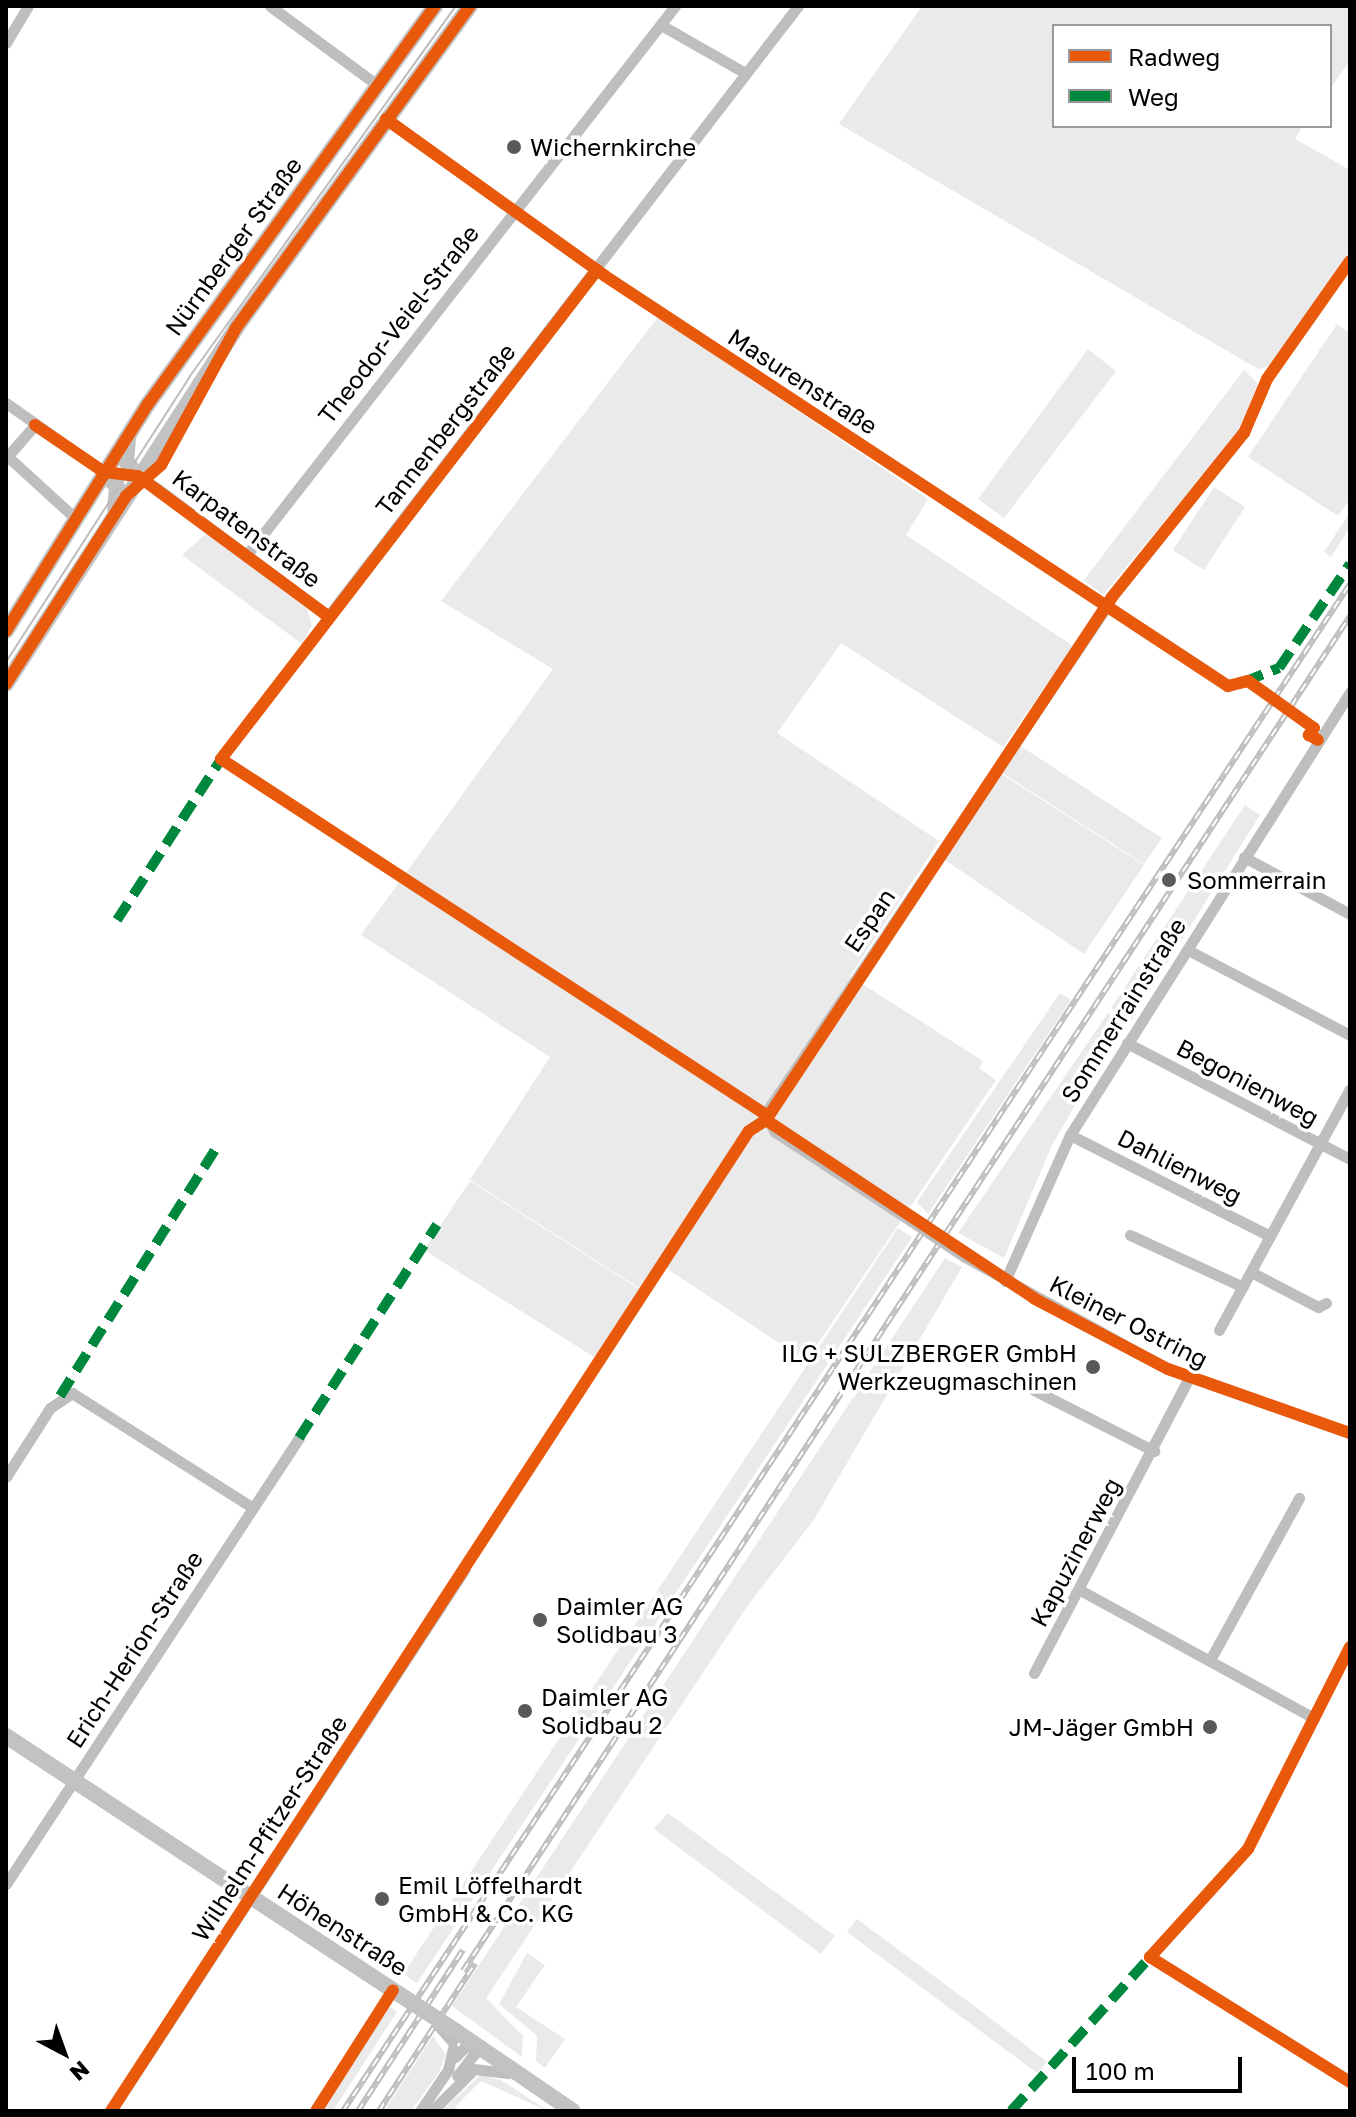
<!DOCTYPE html>
<html>
<head>
<meta charset="utf-8">
<style>
	body { margin:0 }
	#map { position:relative; width:1356px; height:2117px; overflow:hidden; background:#fff; font-family:"Golos Text",sans-serif }
	div>[style] { position:absolute }
	.green>* { inset:0; background:#eaeaea }
	.street>* { height:11px; margin:-5.5px; padding:0 5.5px; transform-origin:5.5px; border-radius:5.5px; background:#bebebe }
	.secondary>* { height:16px; margin:-8px; padding:0 8px; transform-origin:8px; border-radius:8px; background:#c2c2c2 }
	.tram>* { height:2px; margin:-1px; padding:0 1px; transform-origin:1px; border-radius:1px; background:#bdbdbd }
	.rail>* { height:6px; margin-top:-3px; transform-origin:0; background:repeating-linear-gradient(90deg,#fff 0 9px,#bdbdbd 0 18px); box-sizing:border-box; border-block:2px solid #bdbdbd }
	.street-bridge>* { height:11px; margin:-5.5px; padding:0 5.5px; transform-origin:5.5px; border-radius:5.5px; background:#bebebe }
	.secondary-bridge>* { height:16px; margin:-8px; padding:0 8px; transform-origin:8px; border-radius:8px; background:#c2c2c2 }
	.quiet>* { height:10px; margin-top:-5px; transform-origin:0; background:repeating-linear-gradient(90deg,#00873e 0 20px,transparent 0 30px) }
	.cycleway>* { height:12px; margin:-6px; padding:0 6px; transform-origin:6px; border-radius:6px; background:#e8590c }
	.dots>* { width:22px; height:22px; translate:-50% -50%; box-sizing:border-box; border:4px solid #fff; border-radius:50% }
	span { translate:-50% -50%; white-space:nowrap; text-align:center; line-height:1.15; -webkit-text-stroke:7px #fff; paint-order:stroke }
	.poi-label { font-size:24px; color:#000 }
	.left { translate:0 -50%; text-align:left }
	.right { translate:-100% -50%; text-align:right }
	.street-label { font-size:24px; color:#000 }
	.frame { position:absolute; inset:0; border:8px solid #000; pointer-events:none }
	.legend { position:absolute; left:1052px; top:24px; width:280px; height:104px; box-sizing:border-box; background:#fff; border:2px solid #999; margin:0; padding:10px 14px; list-style:none; font-size:24px; color:#000 }
	.legend li { display:flex; align-items:center; gap:16px; height:40px }
	.legend b { width:40px; border:2px solid #999 }
	.north { position:absolute; left:24px; top:2013px; width:80px; height:80px; -webkit-text-stroke:6px #fff; paint-order:stroke; rotate:139deg; font-size:22px; font-weight:700; line-height:32px; text-align:center; color:#000 }
	.north::after { content:''; display:block; margin:auto; width:28px; height:36px; background:#000; clip-path:polygon(50% 0,100% 100%,50% 72%,0 100%) }
	.scale { position:absolute; left:1072px; top:2057px; width:170px; height:36px; box-sizing:border-box; border:4px solid #000; border-top:0; padding-left:10px; font-size:24px; line-height:28px; white-space:nowrap; color:#000; -webkit-text-stroke:6px #fff; paint-order:stroke }
</style>
</head>
<body>
<div id="map">
	<div class="green">
		<div style="clip-path:polygon(922px 6px,1350px 6px,1350px 61px,1330px 89px,1330px 26px,1054px 26px,1054px 126px,1303px 126px,1295px 139px,1350px 170px,1350px 250px,1270px 366px,1258px 369px,839px 124px)"></div>
		<div style="clip-path:polygon(658px 317px,928px 499px,906px 535px,1073px 646px,1003px 747px,841px 643px,777px 733px,939px 841px,850px 976px,983px 1061px,979px 1068px,996px 1080px,806px 1361px,657px 1262px,639px 1288px,470px 1180px,550px 1057px,361px 935px,553px 669px,441px 601px)"></div>
		<div style="clip-path:polygon(1337px 324px,1350px 333px,1350px 499px,1338px 516px,1248px 457px)"></div>
		<div style="clip-path:polygon(1088px 349px,1116px 371px,1004px 518px,978px 499px)"></div>
		<div style="clip-path:polygon(1244px 370px,1258px 384px,1236px 435px,1103px 595px,1084px 580px)"></div>
		<div style="clip-path:polygon(1214px 487px,1245px 507px,1204px 570px,1173px 550px)"></div>
		<div style="clip-path:polygon(1350px 512px,1350px 527px,1331px 557px,1324px 552px)"></div>
		<div style="clip-path:polygon(207px 533px,307px 609px,312px 625px,302px 644px,182px 555px)"></div>
		<div style="clip-path:polygon(1019px 745px,1162px 838px,1144px 864px,1001px 772px)"></div>
		<div style="clip-path:polygon(1000px 773px,1144px 865px,1084px 954px,942px 858px)"></div>
		<div style="clip-path:polygon(1245px 805px,1260px 815px,1131px 1021px,1111px 1008px)"></div>
		<div style="clip-path:polygon(1060px 993px,1071px 1000px,928px 1214px,917px 1202px)"></div>
		<div style="clip-path:polygon(1108px 1013px,1123px 1023px,1052px 1145px,1004px 1258px,958px 1233px)"></div>
		<div style="clip-path:polygon(470px 1181px,639px 1289px,594px 1357px,424px 1250px)"></div>
		<div style="clip-path:polygon(898px 1228px,912px 1237px,417px 1983px,403px 1974px)"></div>
		<div style="clip-path:polygon(945px 1258px,962px 1267px,813px 1521px,748px 1605px,486px 1998px,523px 2036px,522px 2057px,452px 2006px)"></div>
		<div style="clip-path:polygon(668px 1813px,835px 1936px,821px 1954px,654px 1829px)"></div>
		<div style="clip-path:polygon(857px 1919px,981px 2011px,1047px 2062px,1037px 2073px,847px 1932px)"></div>
		<div style="clip-path:polygon(527px 1953px,545px 1965px,516px 2007px,565px 2039px,545px 2068px,536px 2061px,537px 2036px,499px 2004px)"></div>
		<div style="clip-path:polygon(387px 2005px,397px 2012px,333px 2111px,318px 2111px)"></div>
		<div style="clip-path:polygon(433px 2036px,446px 2055px,438px 2074px,411px 2111px,384px 2111px)"></div>
		<div style="clip-path:polygon(480px 2075px,501px 2080px,548px 2111px,481px 2081px,455px 2107px,459px 2111px,442px 2111px)"></div>
	</div>
	<div class="street">
		<div style="left:270px;top:6px;width:133px;rotate:36.4deg"></div>
		<div style="left:661px;top:25px;width:97px;rotate:29.7deg"></div>
		<div style="left:6px;top:43px;width:43px;rotate:-59.3deg"></div>
		<div style="left:386px;top:119px;width:269px;rotate:35.6deg"></div>
		<div style="left:605px;top:276px;width:716px;rotate:33.31deg"></div>
		<div style="left:6px;top:403px;width:120px;rotate:35.1deg"></div>
		<div style="left:104px;top:472px;width:34px;rotate:7deg"></div>
		<div style="left:138px;top:476px;width:24px;rotate:33deg"></div>
		<div style="left:158px;top:489px;width:212px;rotate:36.8deg"></div>
		<div style="left:328px;top:616px;width:770px;rotate:-52.39deg"></div>
		<div style="left:6px;top:455px;width:92px;rotate:42.4deg"></div>
		<div style="left:6px;top:458px;width:44px;rotate:-48.7deg"></div>
		<div style="left:246px;top:556px;width:698px;rotate:-52.05deg"></div>
		<div style="left:1244px;top:857px;width:120px;rotate:28.3deg"></div>
		<div style="left:1188px;top:950px;width:183px;rotate:27.7deg"></div>
		<div style="left:1127px;top:1043px;width:251px;rotate:27.5deg"></div>
		<div style="left:1070px;top:1135px;width:224px;rotate:26.8deg"></div>
		<div style="left:911px;top:1221px;width:163px;rotate:-146.8deg"></div>
		<div style="left:775px;top:1132px;width:21px;rotate:-119deg"></div>
		<div style="left:765px;top:1114px;width:612px;rotate:-56.05deg"></div>
		<div style="left:1130px;top:1235px;width:124px;rotate:24.7deg"></div>
		<div style="left:965px;top:1257px;width:232px;rotate:28.9deg"></div>
		<div style="left:1168px;top:1369px;width:193px;rotate:19.4deg"></div>
		<div style="left:1251px;top:1272px;width:76px;rotate:27.6deg"></div>
		<div style="left:1318px;top:1307px;width:9px;rotate:-27deg"></div>
		<div style="left:1005px;top:1281px;width:160px;rotate:-66deg"></div>
		<div style="left:1070px;top:1135px;width:524px;rotate:-57.7deg"></div>
		<div style="left:1219px;top:1330px;width:274px;rotate:-61.5deg"></div>
		<div style="left:1034px;top:1390px;width:135px;rotate:26.9deg"></div>
		<div style="left:6px;top:1477px;width:82px;rotate:-57.5deg"></div>
		<div style="left:50px;top:1408px;width:27px;rotate:-34deg"></div>
		<div style="left:72px;top:1393px;width:214px;rotate:32.4deg"></div>
		<div style="left:1080px;top:1590px;width:267px;rotate:28.7deg"></div>
		<div style="left:1210px;top:1660px;width:185px;rotate:-61.2deg"></div>
		<div style="left:1034px;top:1673px;width:333px;rotate:-62.3deg"></div>
		<div style="left:6px;top:1884px;width:534px;rotate:-56.7deg"></div>
		<div style="left:455px;top:2057px;width:23px;rotate:-45deg"></div>
		<div style="left:471px;top:2041px;width:13px;rotate:72deg"></div>
		<div style="left:475px;top:2053px;width:29px;rotate:128deg"></div>
		<div style="left:111px;top:2111px;width:647px;rotate:-56.85deg"></div>
		<div style="left:420px;top:2111px;width:50px;rotate:-55.7deg"></div>
		<div style="left:448px;top:2070px;width:22px;rotate:-77deg"></div>
		<div style="left:432px;top:2111px;width:59px;rotate:-45deg"></div>
		<div style="left:474px;top:2069px;width:34px;rotate:7deg"></div>
	</div>
	<div class="secondary">
		<div style="left:128px;top:439px;width:22px;rotate:95deg"></div>
		<div style="left:126px;top:461px;width:19px;rotate:51deg"></div>
		<div style="left:104px;top:472px;width:20px;rotate:49deg"></div>
		<div style="left:117px;top:487px;width:22px;rotate:95deg"></div>
		<div style="left:6px;top:631px;width:268px;rotate:-58deg"></div>
		<div style="left:148px;top:404px;width:491px;rotate:-54.2deg"></div>
		<div style="left:6px;top:684px;width:424px;rotate:-57.1deg"></div>
		<div style="left:236px;top:328px;width:398px;rotate:-54deg"></div>
		<div style="left:6px;top:1736px;width:470px;rotate:33.3deg"></div>
		<div style="left:457px;top:2032px;width:140px;rotate:34.3deg"></div>
	</div>
	<div class="tram">
		<div style="left:6px;top:662px;width:340px;rotate:-57.2deg"></div>
		<div style="left:190px;top:376px;width:456px;rotate:-54.3deg"></div>
	</div>
	<div class="rail">
		<div style="left:463px;top:1971px;width:1620px;rotate:-56.79deg"></div>
		<div style="left:343px;top:2111px;width:1829px;rotate:-56.6deg"></div>
		<div style="left:358px;top:2111px;width:192px;rotate:-56.9deg"></div>
		<div style="left:379px;top:2111px;width:176px;rotate:-56.9deg"></div>
	</div>
	<div class="street-bridge">
		<div style="left:911px;top:1221px;width:65px;rotate:33.7deg"></div>
		<div style="left:437px;top:2024px;width:23px;rotate:49deg"></div>
	</div>
	<div class="secondary-bridge">
		<div style="left:399px;top:1994px;width:69px;rotate:33.2deg"></div>
	</div>
	<div class="quiet">
		<div style="left:1244px;top:682px;width:38px;rotate:-22deg"></div>
		<div style="left:1279px;top:668px;width:126px;rotate:-55.7deg"></div>
		<div style="left:117px;top:920px;width:199px;rotate:-57.1deg"></div>
		<div style="left:60px;top:1396px;width:297px;rotate:-57.8deg"></div>
		<div style="left:299px;top:1438px;width:254px;rotate:-57.1deg"></div>
		<div style="left:1011px;top:2111px;width:207px;rotate:-47.9deg"></div>
	</div>
	<div class="cycleway">
		<div style="left:386px;top:119px;width:269px;rotate:35.6deg"></div>
		<div style="left:605px;top:276px;width:746px;rotate:33.35deg"></div>
		<div style="left:1228px;top:686px;width:21px;rotate:-14deg"></div>
		<div style="left:1248px;top:681px;width:81px;rotate:35.5deg"></div>
		<div style="left:1314px;top:728px;width:9px;rotate:126deg"></div>
		<div style="left:1309px;top:735px;width:10px;rotate:29deg"></div>
		<div style="left:597px;top:270px;width:617px;rotate:127.56deg"></div>
		<div style="left:221px;top:759px;width:650px;rotate:33.13deg"></div>
		<div style="left:35px;top:425px;width:83px;rotate:34.3deg"></div>
		<div style="left:104px;top:472px;width:34px;rotate:7deg"></div>
		<div style="left:138px;top:476px;width:236px;rotate:36.4deg"></div>
		<div style="left:6px;top:631px;width:268px;rotate:-58deg"></div>
		<div style="left:148px;top:404px;width:491px;rotate:-54.2deg"></div>
		<div style="left:6px;top:684px;width:223px;rotate:-57.4deg"></div>
		<div style="left:126px;top:496px;width:47px;rotate:-41.5deg"></div>
		<div style="left:161px;top:465px;width:156px;rotate:-61.3deg"></div>
		<div style="left:236px;top:328px;width:398px;rotate:-54deg"></div>
		<div style="left:766px;top:1120px;width:323px;rotate:33.6deg"></div>
		<div style="left:1035px;top:1299px;width:150px;rotate:27.8deg"></div>
		<div style="left:1168px;top:1369px;width:193px;rotate:19.4deg"></div>
		<div style="left:1350px;top:1647px;width:226px;rotate:116.8deg"></div>
		<div style="left:1248px;top:1849px;width:146px;rotate:132.2deg"></div>
		<div style="left:1150px;top:1957px;width:236px;rotate:32deg"></div>
		<div style="left:111px;top:2111px;width:1169px;rotate:-56.94deg"></div>
		<div style="left:749px;top:1131px;width:20px;rotate:-33deg"></div>
		<div style="left:766px;top:1120px;width:627px;rotate:-56.51deg"></div>
		<div style="left:1112px;top:597px;width:211px;rotate:-51.2deg"></div>
		<div style="left:1244px;top:433px;width:59px;rotate:-66.9deg"></div>
		<div style="left:1267px;top:379px;width:144px;rotate:-54.9deg"></div>
		<div style="left:316px;top:2111px;width:143px;rotate:-57.5deg"></div>
	</div>
	<div class="dots">
		<div style="left:514px;top:147px;background:#595959"></div>
		<div style="left:1169px;top:880px;background:#595959"></div>
		<div style="left:1093px;top:1367px;background:#595959"></div>
		<div style="left:540px;top:1620px;background:#595959"></div>
		<div style="left:525px;top:1711px;background:#595959"></div>
		<div style="left:1210px;top:1727px;background:#595959"></div>
		<div style="left:382px;top:1899px;background:#595959"></div>
	</div>
	<div class="poi-label">
		<span class="left" style="left:530px;top:147px">Wichernkirche</span>
		<span class="left" style="left:1187px;top:880px">Sommerrain</span>
		<span class="right" style="left:1077px;top:1367px">ILG + SULZBERGER GmbH<br>Werkzeugmaschinen</span>
		<span class="left" style="left:556px;top:1620px">Daimler AG<br>Solidbau 3</span>
		<span class="left" style="left:541px;top:1711px">Daimler AG<br>Solidbau 2</span>
		<span class="right" style="left:1194px;top:1727px">JM-Jäger GmbH</span>
		<span class="left" style="left:398px;top:1899px">Emil Löffelhardt<br>GmbH &amp; Co. KG</span>
	</div>
	<div class="street-label">
		<span style="left:233px;top:246px;rotate:-54deg">Nürnberger Straße</span>
		<span style="left:398px;top:324px;rotate:-52deg">Theodor-Veiel-Straße</span>
		<span style="left:803px;top:381px;rotate:33deg">Masurenstraße</span>
		<span style="left:445px;top:429px;rotate:-52deg">Tannenbergstraße</span>
		<span style="left:247px;top:528px;rotate:37deg">Karpatenstraße</span>
		<span style="left:869px;top:920px;rotate:-56deg">Espan</span>
		<span style="left:1123px;top:1010px;rotate:-58deg">Sommerrainstraße</span>
		<span style="left:1248px;top:1082px;rotate:28deg">Begonienweg</span>
		<span style="left:1180px;top:1166px;rotate:27deg">Dahlienweg</span>
		<span style="left:1129px;top:1321px;rotate:27deg">Kleiner Ostring</span>
		<span style="left:1075px;top:1552px;rotate:-62deg">Kapuzinerweg</span>
		<span style="left:134px;top:1649px;rotate:-57deg">Erich-Herion-Straße</span>
		<span style="left:269px;top:1828px;rotate:-57deg">Wilhelm-Pfitzer-Straße</span>
		<span style="left:343px;top:1929px;rotate:33deg">Höhenstraße</span>
	</div>
	<div class="frame"></div>
	<ul class="legend">
	<li><b style="height:10px;background:#e8590c"></b>Radweg</li>
	<li><b style="height:10px;background:#00873e"></b>Weg</li>
	</ul>
	<div class="north">N</div>
	<div class="scale">100 m</div>
</div>
</body>
</html>
